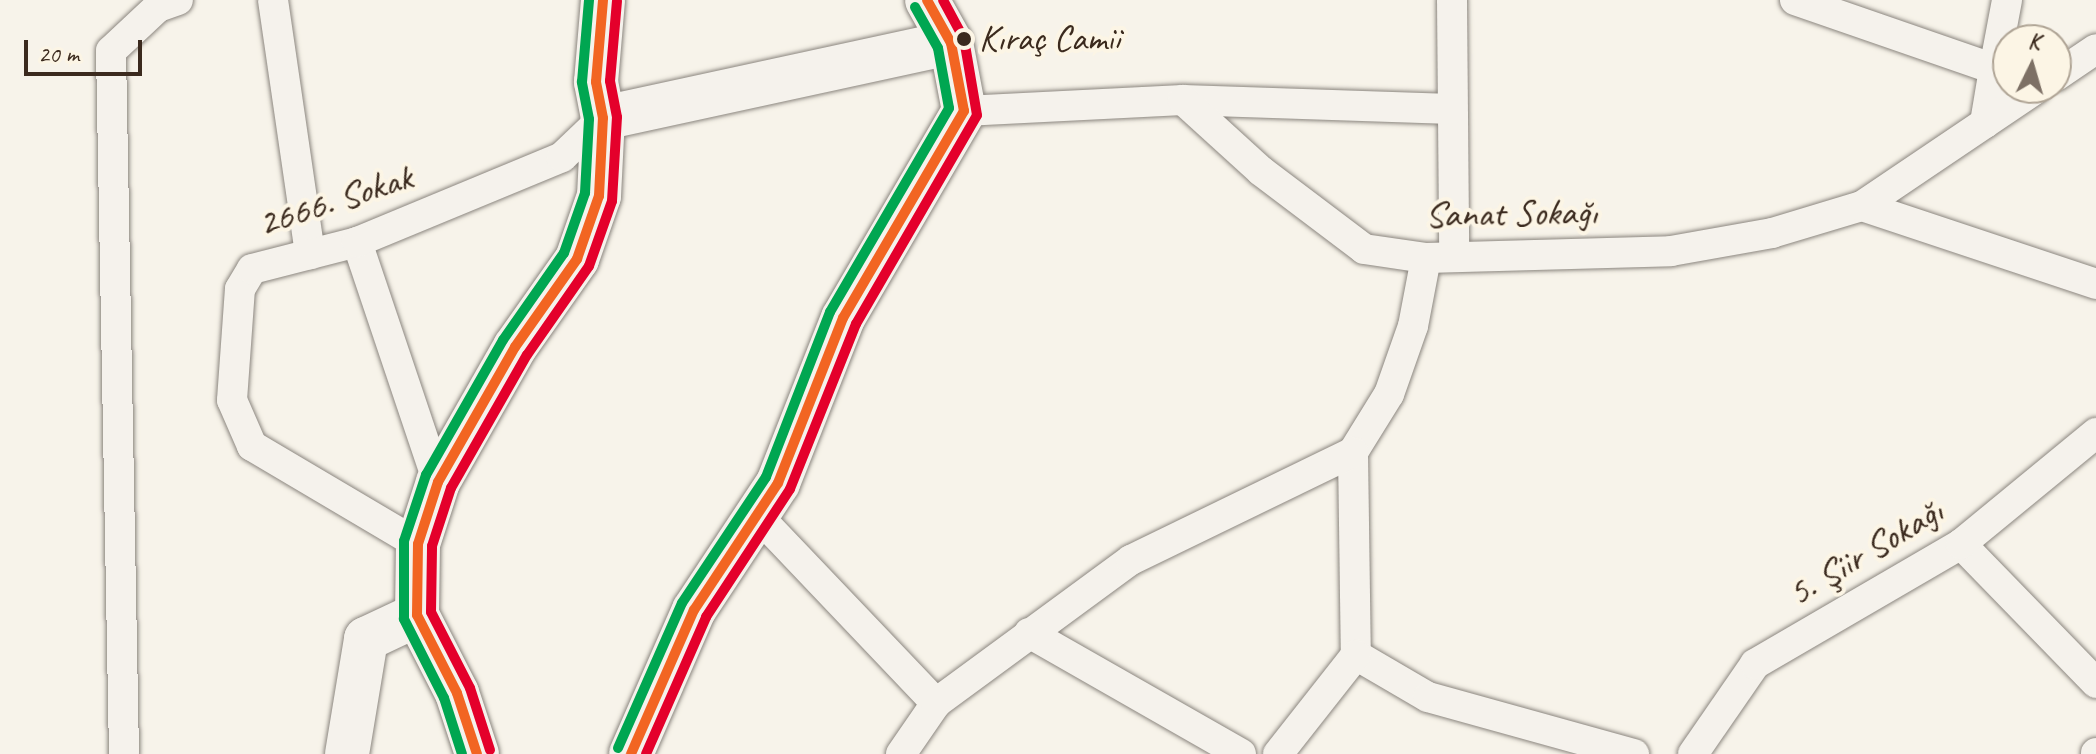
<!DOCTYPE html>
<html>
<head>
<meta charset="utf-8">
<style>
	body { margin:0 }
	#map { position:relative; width:2096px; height:754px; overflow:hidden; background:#f7f3ea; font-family:Caveat,sans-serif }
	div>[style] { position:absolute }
	.roads { filter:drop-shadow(0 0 2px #8b867f) drop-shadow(0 0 2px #8b867f) }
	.street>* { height:30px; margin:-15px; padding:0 15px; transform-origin:15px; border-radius:15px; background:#f5f2ec }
	.secondary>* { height:44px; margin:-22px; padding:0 22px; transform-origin:22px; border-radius:22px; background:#f5f2ec }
	.bus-1>* { height:10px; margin:-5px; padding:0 5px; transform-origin:5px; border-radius:5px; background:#f26522 }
	.bus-2>* { height:10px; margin:-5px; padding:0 5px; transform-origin:5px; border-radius:5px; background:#e4002b }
	.bus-3>* { height:10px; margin:-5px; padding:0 5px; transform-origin:5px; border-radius:5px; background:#00a651 }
	.dots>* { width:22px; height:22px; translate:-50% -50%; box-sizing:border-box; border:4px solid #fcf5e5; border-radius:50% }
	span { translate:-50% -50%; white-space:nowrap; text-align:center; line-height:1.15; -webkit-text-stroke:8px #fcf5e5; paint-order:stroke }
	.bus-label { font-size:36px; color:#3b2a1e }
	.left { translate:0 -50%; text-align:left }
	.street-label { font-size:38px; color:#3b2a1e }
	.north { position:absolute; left:1992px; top:24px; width:80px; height:80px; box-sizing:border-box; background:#fcf5e5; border:2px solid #afa495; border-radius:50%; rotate:5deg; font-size:22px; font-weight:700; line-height:32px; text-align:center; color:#3b2a1e }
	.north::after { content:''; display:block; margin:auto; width:28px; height:36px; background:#7d7065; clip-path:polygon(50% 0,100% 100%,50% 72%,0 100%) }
	.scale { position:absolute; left:24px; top:40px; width:118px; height:36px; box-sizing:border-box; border:4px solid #3b2a1e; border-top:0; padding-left:10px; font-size:24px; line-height:28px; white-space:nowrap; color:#3b2a1e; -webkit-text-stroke:6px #fcf5e5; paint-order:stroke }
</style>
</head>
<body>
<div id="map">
	<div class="roads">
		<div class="street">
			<div style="left:273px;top:0;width:257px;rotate:81.7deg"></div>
			<div style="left:1452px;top:0;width:253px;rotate:89.5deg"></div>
			<div style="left:1795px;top:0;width:211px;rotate:19.1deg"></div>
			<div style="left:1994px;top:69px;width:55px;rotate:99.5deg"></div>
			<div style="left:1994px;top:69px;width:70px;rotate:-79.3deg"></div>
			<div style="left:2056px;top:76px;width:48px;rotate:-34deg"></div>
			<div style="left:1183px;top:100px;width:269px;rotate:1.9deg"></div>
			<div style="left:964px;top:111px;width:219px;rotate:-2.9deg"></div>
			<div style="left:1183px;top:100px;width:105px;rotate:42.3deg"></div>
			<div style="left:1261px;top:171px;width:129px;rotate:37.1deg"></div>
			<div style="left:1364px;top:249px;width:63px;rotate:8.3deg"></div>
			<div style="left:1426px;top:258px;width:245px;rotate:-1.6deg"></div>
			<div style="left:1671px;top:251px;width:103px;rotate:-10.1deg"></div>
			<div style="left:1772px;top:233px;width:94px;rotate:-16.7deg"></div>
			<div style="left:1862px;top:206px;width:247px;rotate:18.4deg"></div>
			<div style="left:1862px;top:206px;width:211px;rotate:-34deg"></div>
			<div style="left:357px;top:242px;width:253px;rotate:71.4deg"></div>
			<div style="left:1426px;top:258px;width:69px;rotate:100.8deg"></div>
			<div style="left:1413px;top:326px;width:72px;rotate:109.4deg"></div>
			<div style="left:1389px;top:394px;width:68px;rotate:121.8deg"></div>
			<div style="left:1353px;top:452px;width:203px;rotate:89.2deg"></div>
			<div style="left:1356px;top:655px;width:83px;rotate:30.3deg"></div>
			<div style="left:1428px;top:697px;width:214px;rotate:15.5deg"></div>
			<div style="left:757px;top:515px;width:260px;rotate:46.4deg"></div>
			<div style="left:418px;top:544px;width:193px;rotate:-149.4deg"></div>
			<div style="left:252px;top:446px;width:50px;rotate:-113.5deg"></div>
			<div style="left:232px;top:400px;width:111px;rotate:-85.9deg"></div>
			<div style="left:240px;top:289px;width:23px;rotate:-59deg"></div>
			<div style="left:252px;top:269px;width:108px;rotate:-14.4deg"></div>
			<div style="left:357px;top:242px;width:222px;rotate:-22.5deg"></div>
			<div style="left:562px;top:157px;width:57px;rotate:-43.6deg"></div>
			<div style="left:1961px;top:544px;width:194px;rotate:45.8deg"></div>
			<div style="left:1029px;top:633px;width:244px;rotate:29.7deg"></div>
			<div style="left:124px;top:754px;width:703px;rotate:-91.06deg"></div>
			<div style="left:111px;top:51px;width:64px;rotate:-43.1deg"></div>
			<div style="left:158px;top:7px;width:21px;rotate:-19deg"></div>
			<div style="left:901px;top:754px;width:62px;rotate:-55.5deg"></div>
			<div style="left:936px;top:703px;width:242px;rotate:-36.3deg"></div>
			<div style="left:1131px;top:560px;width:247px;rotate:-25.9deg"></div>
			<div style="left:1278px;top:754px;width:126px;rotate:-51.8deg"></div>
			<div style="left:1693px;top:754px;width:109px;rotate:-55.4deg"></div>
			<div style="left:1755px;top:664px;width:238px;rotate:-30.2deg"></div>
			<div style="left:1961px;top:544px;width:175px;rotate:-39.4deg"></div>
			<div style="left:2096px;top:754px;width:1px;rotate:-90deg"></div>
		</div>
		<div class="secondary">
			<div style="left:603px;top:118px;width:356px;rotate:-12.2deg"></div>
			<div style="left:347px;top:754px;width:117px;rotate:-80.6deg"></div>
			<div style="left:366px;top:639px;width:56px;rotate:-25.2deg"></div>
			<div style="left:477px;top:754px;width:64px;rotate:-108.2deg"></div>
			<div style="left:457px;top:693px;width:88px;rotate:-117.1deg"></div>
			<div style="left:417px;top:615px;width:71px;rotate:-89.2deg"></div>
			<div style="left:418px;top:544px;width:65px;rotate:-72.1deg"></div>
			<div style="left:438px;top:482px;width:155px;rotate:-60.3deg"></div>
			<div style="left:515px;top:347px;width:108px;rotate:-54.8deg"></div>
			<div style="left:577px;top:259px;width:67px;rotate:-70.8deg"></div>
			<div style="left:599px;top:196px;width:78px;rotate:-87.1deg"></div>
			<div style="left:603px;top:118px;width:37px;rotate:-101deg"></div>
			<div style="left:596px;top:82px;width:82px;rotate:-85.1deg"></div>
			<div style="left:631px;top:754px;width:157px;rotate:-66.4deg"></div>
			<div style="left:694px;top:610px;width:152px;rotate:-56.5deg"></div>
			<div style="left:778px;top:483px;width:177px;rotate:-68.5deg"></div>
			<div style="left:843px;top:318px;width:240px;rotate:-59.7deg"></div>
			<div style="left:964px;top:111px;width:69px;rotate:-100.8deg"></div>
			<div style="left:951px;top:43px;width:49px;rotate:-119.2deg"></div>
		</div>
	</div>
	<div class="bus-1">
		<div style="left:477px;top:754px;width:64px;rotate:-108.2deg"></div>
		<div style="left:457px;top:693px;width:88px;rotate:-117.1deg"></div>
		<div style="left:417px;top:615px;width:71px;rotate:-89.2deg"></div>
		<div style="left:418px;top:544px;width:65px;rotate:-72.1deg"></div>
		<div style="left:438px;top:482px;width:155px;rotate:-60.3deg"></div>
		<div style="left:515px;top:347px;width:108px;rotate:-54.8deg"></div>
		<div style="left:577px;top:259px;width:67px;rotate:-70.8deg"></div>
		<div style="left:599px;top:196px;width:78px;rotate:-87.1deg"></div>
		<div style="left:603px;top:118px;width:37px;rotate:-101deg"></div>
		<div style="left:596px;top:82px;width:82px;rotate:-85.1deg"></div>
		<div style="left:631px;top:754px;width:157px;rotate:-66.4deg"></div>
		<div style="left:694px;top:610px;width:152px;rotate:-56.5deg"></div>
		<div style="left:778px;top:483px;width:177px;rotate:-68.5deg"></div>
		<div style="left:843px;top:318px;width:240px;rotate:-59.7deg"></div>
		<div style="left:964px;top:111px;width:69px;rotate:-100.8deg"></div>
		<div style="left:951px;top:43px;width:49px;rotate:-119.2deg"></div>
	</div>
	<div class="bus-2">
		<div style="left:490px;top:750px;width:65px;rotate:-107.9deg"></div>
		<div style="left:470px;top:688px;width:85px;rotate:-117.2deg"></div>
		<div style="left:431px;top:612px;width:66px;rotate:-89.1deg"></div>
		<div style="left:432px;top:546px;width:61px;rotate:-71.9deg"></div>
		<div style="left:451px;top:488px;width:153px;rotate:-60.3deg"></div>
		<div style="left:527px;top:355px;width:108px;rotate:-55.1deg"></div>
		<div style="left:589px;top:266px;width:69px;rotate:-70.5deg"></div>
		<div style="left:612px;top:201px;width:84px;rotate:-86.6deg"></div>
		<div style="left:617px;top:117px;width:37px;rotate:-101deg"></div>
		<div style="left:610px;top:81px;width:80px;rotate:-85deg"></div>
		<div style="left:646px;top:754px;width:150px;rotate:-66.3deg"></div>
		<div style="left:706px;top:617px;width:153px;rotate:-56.7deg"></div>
		<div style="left:790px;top:489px;width:178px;rotate:-68.2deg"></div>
		<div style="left:856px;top:324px;width:241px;rotate:-59.9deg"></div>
		<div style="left:977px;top:115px;width:77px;rotate:-99.7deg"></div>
		<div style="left:964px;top:39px;width:44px;rotate:-118.3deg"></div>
	</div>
	<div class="bus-3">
		<div style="left:618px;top:748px;width:158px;rotate:-66.2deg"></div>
		<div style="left:682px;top:603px;width:151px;rotate:-56.3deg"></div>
		<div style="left:766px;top:477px;width:177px;rotate:-68.8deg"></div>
		<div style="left:830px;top:312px;width:236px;rotate:-59.7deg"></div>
		<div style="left:949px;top:108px;width:61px;rotate:-100.4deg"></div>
		<div style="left:938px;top:48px;width:47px;rotate:-119.3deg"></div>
		<div style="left:462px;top:754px;width:59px;rotate:-107.8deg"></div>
		<div style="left:444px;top:698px;width:89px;rotate:-116.9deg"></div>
		<div style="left:404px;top:619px;width:78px;rotate:-90deg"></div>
		<div style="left:404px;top:541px;width:70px;rotate:-71.6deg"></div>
		<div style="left:426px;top:475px;width:155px;rotate:-60.3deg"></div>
		<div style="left:503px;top:340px;width:106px;rotate:-55deg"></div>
		<div style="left:564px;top:253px;width:64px;rotate:-70.7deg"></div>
		<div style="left:585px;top:193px;width:74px;rotate:-86.9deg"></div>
		<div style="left:589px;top:119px;width:38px;rotate:-101deg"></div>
		<div style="left:582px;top:82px;width:82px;rotate:-85.1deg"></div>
	</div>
	<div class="dots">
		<div style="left:964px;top:39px;background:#3b2a1e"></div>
	</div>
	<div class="bus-label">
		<span class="left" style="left:979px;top:39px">Kıraç Camii</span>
	</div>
	<div class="street-label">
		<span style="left:335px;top:200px;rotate:-18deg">2666. Sokak</span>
		<span style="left:1511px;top:213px;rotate:-1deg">Sanat Sokağı</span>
		<span style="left:1865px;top:552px;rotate:-31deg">5. Şiir Sokağı</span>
	</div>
	<div class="north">K</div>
	<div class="scale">20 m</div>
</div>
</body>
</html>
